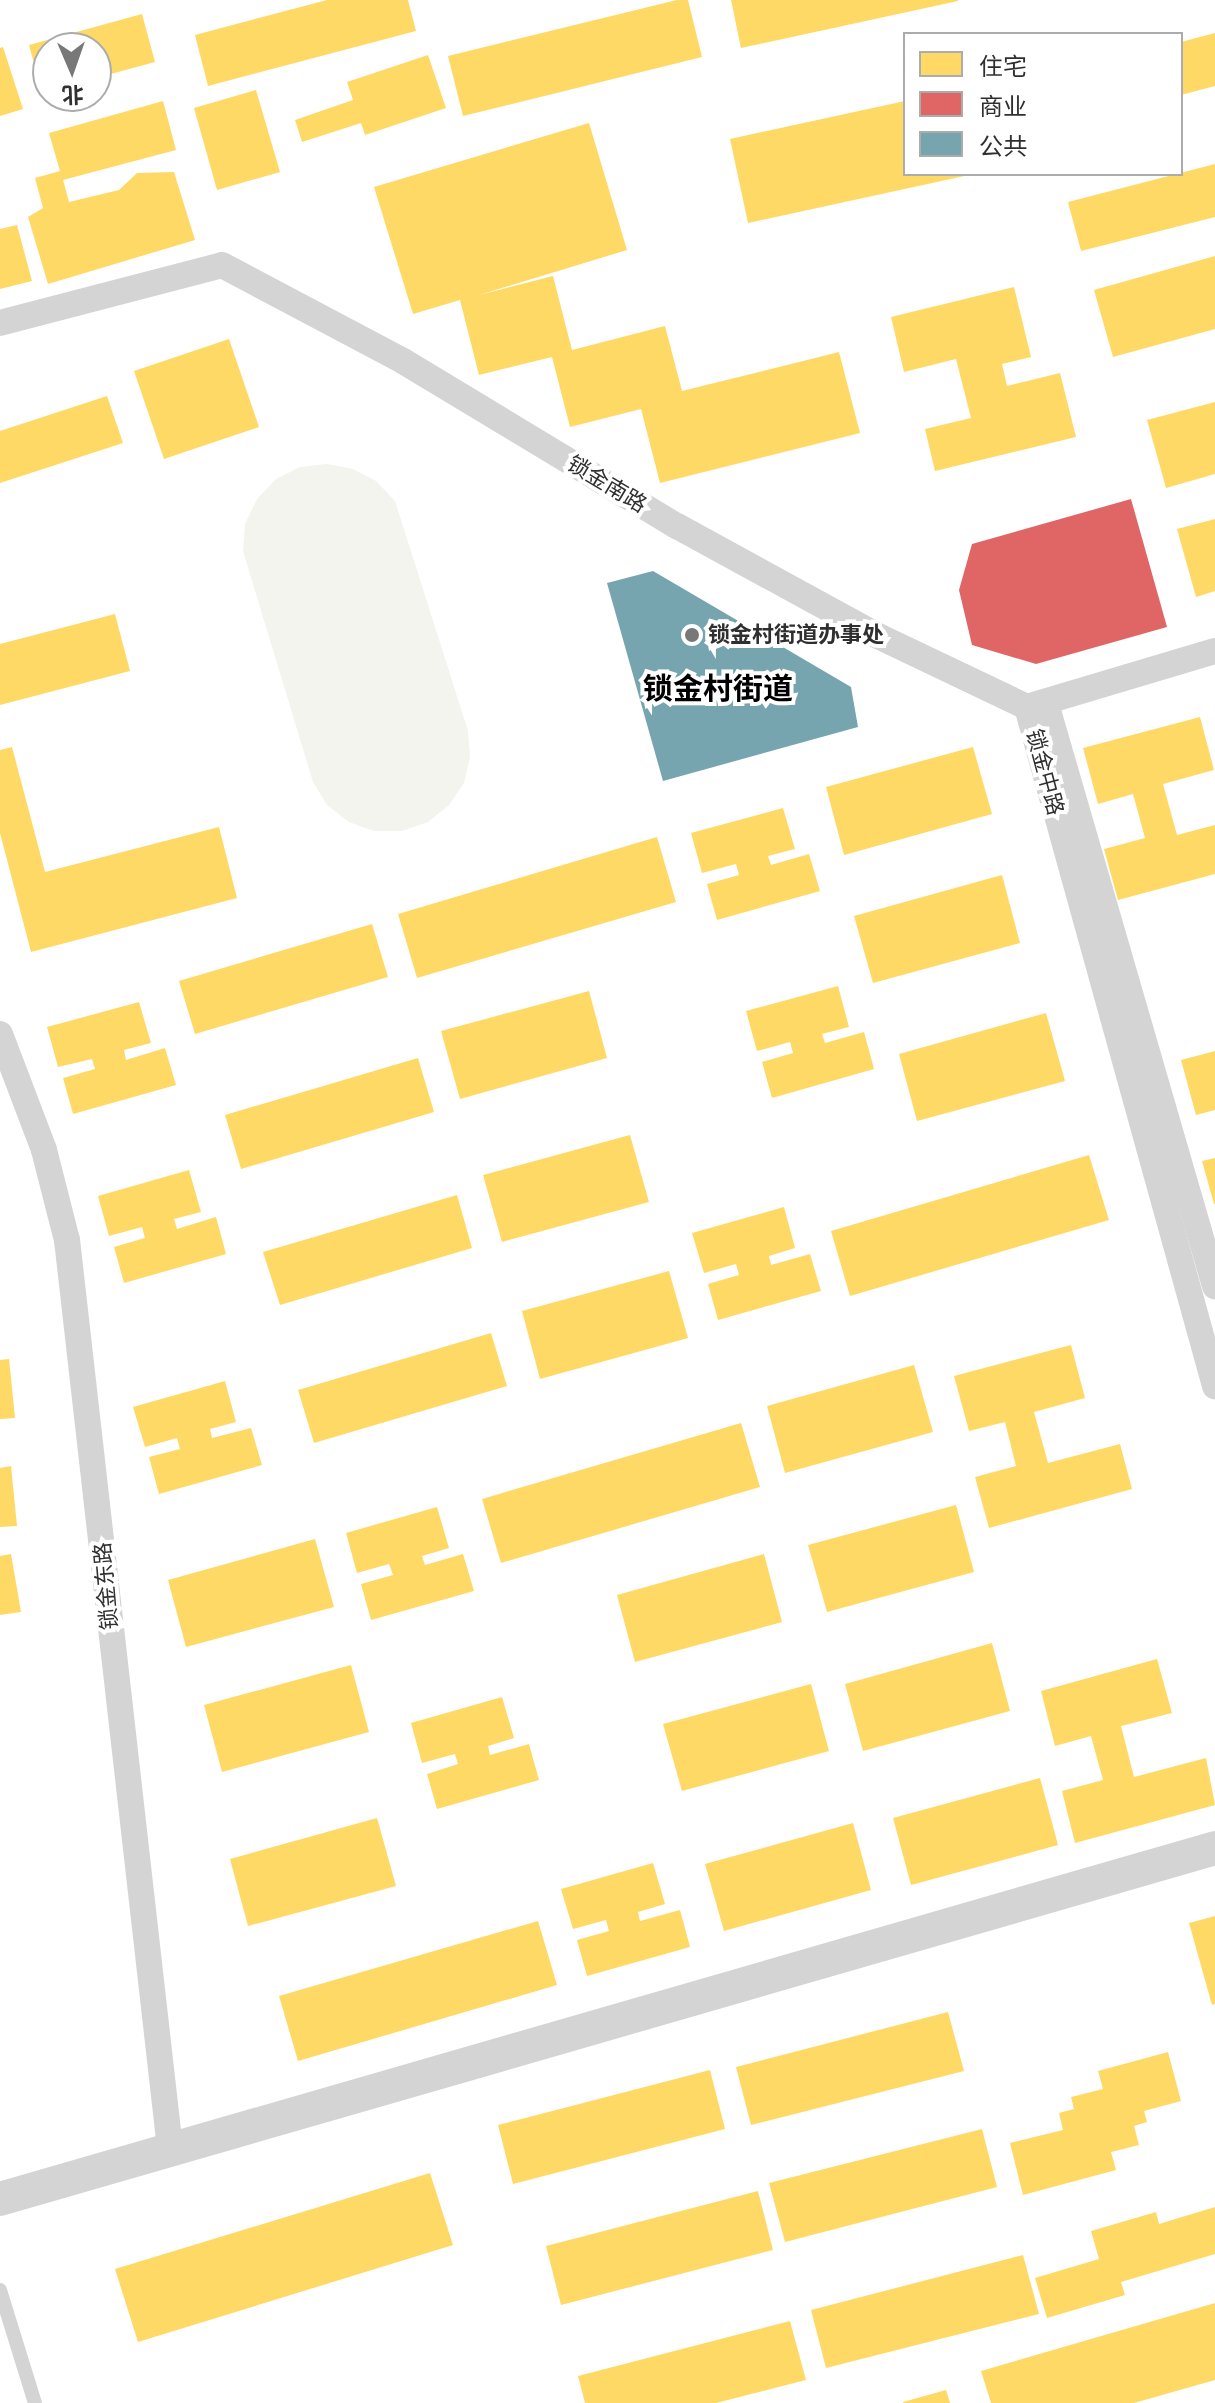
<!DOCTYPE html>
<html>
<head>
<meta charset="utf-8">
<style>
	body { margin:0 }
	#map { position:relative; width:1215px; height:2403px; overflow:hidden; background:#fff; font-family:Montserrat,"Noto Sans SC",sans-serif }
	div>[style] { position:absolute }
	.green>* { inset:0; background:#f2f4ed }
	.homes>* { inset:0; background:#ffd966 }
	.shops>* { inset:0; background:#e06666 }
	.public>* { inset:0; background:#76a5af }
	.service>* { height:14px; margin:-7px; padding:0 7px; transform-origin:7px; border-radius:7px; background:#d4d4d4 }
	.minor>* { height:26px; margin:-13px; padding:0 13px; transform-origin:13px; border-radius:13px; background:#d4d4d4 }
	.tertiary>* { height:34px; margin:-17px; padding:0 17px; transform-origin:17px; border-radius:17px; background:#d4d4d4 }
	.dots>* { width:22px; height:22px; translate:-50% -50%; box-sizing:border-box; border:4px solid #fff; border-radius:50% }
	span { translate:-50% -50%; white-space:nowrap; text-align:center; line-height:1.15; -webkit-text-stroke:8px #fff; paint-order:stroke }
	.street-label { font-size:22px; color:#2f2f2f }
	.poi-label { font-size:22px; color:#2f2f2f; font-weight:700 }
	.left { translate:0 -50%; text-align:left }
	.district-label { font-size:30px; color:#000; font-weight:700 }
	.legend { position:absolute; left:903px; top:32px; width:280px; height:144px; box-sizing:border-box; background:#fff; border:2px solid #acacac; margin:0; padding:10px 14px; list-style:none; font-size:24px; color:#2f2f2f }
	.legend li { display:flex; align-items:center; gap:16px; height:40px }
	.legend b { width:40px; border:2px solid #acacac }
	.north { position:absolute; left:32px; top:32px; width:80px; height:80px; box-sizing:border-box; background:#fff; border:2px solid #acacac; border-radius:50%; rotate:178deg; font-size:22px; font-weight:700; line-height:32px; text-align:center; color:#2f2f2f }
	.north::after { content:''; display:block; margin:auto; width:28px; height:36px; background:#787878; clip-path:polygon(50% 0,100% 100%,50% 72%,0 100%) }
</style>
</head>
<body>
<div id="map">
	<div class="green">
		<div style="clip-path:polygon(327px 464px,353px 469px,376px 481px,395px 501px,468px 731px,470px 757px,464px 783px,449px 805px,428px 822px,402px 831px,374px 831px,349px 822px,327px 805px,313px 782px,243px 551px,245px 524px,257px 499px,276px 479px,300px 467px)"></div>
	</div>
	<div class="homes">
		<div style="clip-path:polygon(327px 0,408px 0,416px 31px,208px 86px,195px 35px)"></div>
		<div style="clip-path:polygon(677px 0,688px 0,702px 57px,463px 116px,448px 56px)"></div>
		<div style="clip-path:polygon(731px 0,958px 0,958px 1px,741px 48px)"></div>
		<div style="clip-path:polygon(142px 14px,155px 62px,96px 78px,96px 48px,48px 48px,48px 91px,42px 93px,29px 45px)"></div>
		<div style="clip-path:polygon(1215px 33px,1215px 86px,1181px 95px,1181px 42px)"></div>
		<div style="clip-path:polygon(3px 47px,23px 109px,0 116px,0 48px)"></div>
		<div style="clip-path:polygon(428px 55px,446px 108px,365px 135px,361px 123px,302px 142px,295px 120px,353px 100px,347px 82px)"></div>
		<div style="clip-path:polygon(256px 90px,280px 172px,217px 190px,194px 108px)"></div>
		<div style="clip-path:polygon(163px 101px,176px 150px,63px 180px,69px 202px,119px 190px,137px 173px,174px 172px,195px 240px,48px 284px,28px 217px,43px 208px,35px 178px,60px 171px,49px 133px)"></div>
		<div style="clip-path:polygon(905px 101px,905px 174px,969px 175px,748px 223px,730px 139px)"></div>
		<div style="clip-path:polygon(589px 123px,627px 250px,479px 295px,553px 276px,572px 350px,665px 326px,682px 391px,839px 352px,860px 433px,660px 483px,641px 409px,570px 427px,552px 357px,479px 375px,460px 300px,413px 314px,374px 187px)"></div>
		<div style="clip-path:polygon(1215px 164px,1215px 217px,1081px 251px,1068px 202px)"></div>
		<div style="clip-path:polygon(17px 225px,32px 281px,0 289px,0 229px)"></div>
		<div style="clip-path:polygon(1215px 256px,1215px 329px,1113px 357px,1094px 290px)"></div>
		<div style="clip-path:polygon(1014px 287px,1031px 357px,1002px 364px,1007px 386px,1060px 373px,1076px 437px,935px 471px,925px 429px,971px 418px,956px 359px,904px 372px,891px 317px)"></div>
		<div style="clip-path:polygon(229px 339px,259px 427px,164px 459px,134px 371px)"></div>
		<div style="clip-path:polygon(107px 396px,123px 443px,0 483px,0 431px)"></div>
		<div style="clip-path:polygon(1215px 402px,1215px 474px,1166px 488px,1147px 420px)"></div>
		<div style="clip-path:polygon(1215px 519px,1215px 591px,1196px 597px,1177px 529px)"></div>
		<div style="clip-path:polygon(115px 614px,130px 671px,0 705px,0 644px)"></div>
		<div style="clip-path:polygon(1200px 717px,1214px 770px,1163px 784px,1177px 835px,1215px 825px,1215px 874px,1118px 900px,1104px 849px,1145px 838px,1133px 794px,1098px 804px,1083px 748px)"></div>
		<div style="clip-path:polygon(12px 747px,45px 872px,219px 827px,237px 898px,31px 952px,0 833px,0 750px)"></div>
		<div style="clip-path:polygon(973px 747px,992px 814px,844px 855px,826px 787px)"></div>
		<div style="clip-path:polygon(783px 808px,795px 849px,768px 856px,771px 865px,809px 854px,820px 891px,717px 920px,707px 884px,739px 875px,736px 864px,702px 873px,691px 833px)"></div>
		<div style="clip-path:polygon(657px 837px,676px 902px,417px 978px,398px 914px)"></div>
		<div style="clip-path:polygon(1002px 875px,1020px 943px,873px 983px,854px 916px)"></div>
		<div style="clip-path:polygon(372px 924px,388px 977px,195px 1034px,179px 981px)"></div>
		<div style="clip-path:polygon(838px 986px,849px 1027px,822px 1034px,825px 1043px,864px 1032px,874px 1069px,772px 1098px,762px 1062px,793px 1053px,790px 1042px,757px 1051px,746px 1011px)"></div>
		<div style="clip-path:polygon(589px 991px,607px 1058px,460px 1099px,441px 1031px)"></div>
		<div style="clip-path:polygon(139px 1002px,151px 1043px,124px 1050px,126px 1060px,165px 1048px,176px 1085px,73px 1114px,63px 1078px,95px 1069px,92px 1059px,58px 1067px,47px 1027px)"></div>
		<div style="clip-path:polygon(1046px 1013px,1065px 1081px,917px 1121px,899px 1054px)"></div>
		<div style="clip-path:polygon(1215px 1051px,1215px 1110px,1196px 1115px,1181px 1060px)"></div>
		<div style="clip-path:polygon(418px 1058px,434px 1112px,241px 1169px,225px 1115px)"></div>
		<div style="clip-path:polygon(630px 1135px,649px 1202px,502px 1242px,483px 1175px)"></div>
		<div style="clip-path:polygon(1089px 1155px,1109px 1220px,850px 1296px,831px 1231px)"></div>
		<div style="clip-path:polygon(1215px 1158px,1215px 1204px,1214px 1204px,1202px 1161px)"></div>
		<div style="clip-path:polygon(189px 1170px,201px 1212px,174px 1219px,177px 1229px,216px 1217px,226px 1254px,124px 1283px,114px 1247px,145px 1238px,142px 1227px,109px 1236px,98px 1196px)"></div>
		<div style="clip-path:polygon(457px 1195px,472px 1248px,280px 1305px,263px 1252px)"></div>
		<div style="clip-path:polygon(784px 1207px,795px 1248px,769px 1256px,771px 1265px,810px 1254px,821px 1291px,718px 1320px,708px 1284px,739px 1275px,736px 1264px,704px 1273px,692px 1233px)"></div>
		<div style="clip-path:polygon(669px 1271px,688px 1338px,540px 1379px,522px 1311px)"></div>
		<div style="clip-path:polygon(491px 1333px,507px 1386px,314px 1443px,298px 1390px)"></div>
		<div style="clip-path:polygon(1071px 1345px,1085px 1398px,1034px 1412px,1048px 1463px,1120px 1444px,1132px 1489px,989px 1528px,975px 1477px,1016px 1466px,1005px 1422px,969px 1431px,954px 1376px)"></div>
		<div style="clip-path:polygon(9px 1359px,15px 1418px,0 1419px,0 1360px)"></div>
		<div style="clip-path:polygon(914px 1365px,933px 1432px,785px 1473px,767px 1406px)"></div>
		<div style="clip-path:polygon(225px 1381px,236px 1422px,210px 1429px,212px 1438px,251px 1428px,262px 1465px,159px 1494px,149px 1457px,180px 1449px,177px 1438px,145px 1447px,133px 1407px)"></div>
		<div style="clip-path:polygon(741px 1423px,760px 1487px,501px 1563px,482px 1499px)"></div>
		<div style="clip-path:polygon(11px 1466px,17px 1526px,0 1527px,0 1468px)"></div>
		<div style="clip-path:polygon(956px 1505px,974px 1572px,827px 1612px,808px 1545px)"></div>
		<div style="clip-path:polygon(437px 1507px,449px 1548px,422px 1556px,425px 1565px,463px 1554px,474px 1591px,371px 1620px,361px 1584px,393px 1575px,389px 1564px,357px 1573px,346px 1533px)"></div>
		<div style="clip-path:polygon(315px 1539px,334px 1607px,186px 1647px,168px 1580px)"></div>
		<div style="clip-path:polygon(11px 1554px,21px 1612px,0 1615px,0 1556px)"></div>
		<div style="clip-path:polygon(764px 1554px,782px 1622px,635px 1662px,617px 1595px)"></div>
		<div style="clip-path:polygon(992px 1643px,1010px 1711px,863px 1751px,845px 1684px)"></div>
		<div style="clip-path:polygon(1157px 1659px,1172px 1713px,1121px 1726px,1134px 1777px,1206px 1758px,1215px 1805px,1075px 1843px,1062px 1791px,1103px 1780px,1091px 1736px,1055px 1746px,1041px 1691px)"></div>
		<div style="clip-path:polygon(351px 1665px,369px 1732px,222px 1772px,204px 1705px)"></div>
		<div style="clip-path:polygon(811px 1684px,829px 1751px,682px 1791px,663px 1724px)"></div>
		<div style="clip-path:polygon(502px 1697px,514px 1738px,488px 1746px,490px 1755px,529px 1744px,539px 1780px,437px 1809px,427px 1774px,458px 1764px,455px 1754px,422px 1763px,411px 1723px)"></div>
		<div style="clip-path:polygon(1040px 1778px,1058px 1845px,911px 1885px,893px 1818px)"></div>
		<div style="clip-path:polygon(377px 1818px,396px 1886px,248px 1926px,230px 1859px)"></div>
		<div style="clip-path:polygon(853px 1823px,871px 1890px,724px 1931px,705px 1864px)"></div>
		<div style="clip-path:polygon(653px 1863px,665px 1904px,638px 1912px,640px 1921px,680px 1910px,690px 1947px,587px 1976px,577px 1940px,609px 1931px,606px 1920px,573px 1929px,561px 1889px)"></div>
		<div style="clip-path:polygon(1215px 1916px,1215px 2004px,1212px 2005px,1189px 1923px)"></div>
		<div style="clip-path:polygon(538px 1921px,557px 1985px,298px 2061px,279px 1996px)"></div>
		<div style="clip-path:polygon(948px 2012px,964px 2071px,751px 2125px,736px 2067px)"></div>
		<div style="clip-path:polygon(1168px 2052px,1181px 2101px,1144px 2111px,1147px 2122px,1134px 2126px,1139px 2145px,1111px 2152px,1116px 2170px,1023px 2195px,1010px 2143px,1063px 2130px,1059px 2113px,1074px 2109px,1071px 2097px,1103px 2089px,1098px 2071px)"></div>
		<div style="clip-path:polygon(710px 2070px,725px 2129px,513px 2184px,498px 2125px)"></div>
		<div style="clip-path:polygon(982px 2129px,997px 2187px,785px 2242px,769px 2183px)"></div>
		<div style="clip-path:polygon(430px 2173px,453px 2245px,138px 2342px,115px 2269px)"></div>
		<div style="clip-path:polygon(758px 2191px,773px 2250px,561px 2305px,546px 2246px)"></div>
		<div style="clip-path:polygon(1215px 2207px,1215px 2254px,1121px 2282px,1125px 2295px,1047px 2318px,1035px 2278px,1099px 2259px,1091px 2231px,1156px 2212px,1159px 2224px)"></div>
		<div style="clip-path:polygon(1023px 2255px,1039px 2314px,826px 2368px,811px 2310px)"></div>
		<div style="clip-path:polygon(1215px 2303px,1215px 2380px,1134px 2403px,991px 2403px,981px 2371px)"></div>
		<div style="clip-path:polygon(790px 2321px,806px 2380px,716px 2403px,585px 2403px,578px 2376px)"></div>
		<div style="clip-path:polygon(946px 2390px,950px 2403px,903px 2403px,903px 2402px)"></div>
	</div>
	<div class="shops">
		<div style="clip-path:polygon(1131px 499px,1167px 627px,1036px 664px,972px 645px,959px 590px,972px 544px)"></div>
	</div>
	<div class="public">
		<div style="clip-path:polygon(653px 571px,851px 687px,858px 727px,663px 781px,607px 583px)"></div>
	</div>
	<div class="service">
		<div style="left:0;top:2290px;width:118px;rotate:72.8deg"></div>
	</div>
	<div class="minor">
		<div style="left:0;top:323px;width:229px;rotate:-14.6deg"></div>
		<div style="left:222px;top:265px;width:205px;rotate:27.9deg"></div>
		<div style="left:403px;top:361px;width:320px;rotate:31.1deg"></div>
		<div style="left:677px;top:526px;width:229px;rotate:28.7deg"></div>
		<div style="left:878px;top:636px;width:165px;rotate:25.5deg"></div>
		<div style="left:1027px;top:707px;width:196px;rotate:-16.6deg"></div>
		<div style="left:1027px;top:707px;width:705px;rotate:74.52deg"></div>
		<div style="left:1027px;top:707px;width:23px;rotate:18deg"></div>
		<div style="left:1049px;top:714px;width:596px;rotate:73.82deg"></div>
		<div style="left:0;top:1034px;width:124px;rotate:69.2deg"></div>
		<div style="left:44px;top:1150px;width:93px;rotate:75.7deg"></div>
		<div style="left:67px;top:1240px;width:914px;rotate:83.53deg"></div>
	</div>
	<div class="tertiary">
		<div style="left:0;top:2199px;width:1265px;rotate:-16.11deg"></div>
	</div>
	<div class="dots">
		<div style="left:692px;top:635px;background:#787878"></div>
	</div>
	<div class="street-label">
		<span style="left:607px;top:484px;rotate:31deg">锁金南路</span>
		<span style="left:1045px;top:772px;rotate:75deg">锁金中路</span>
		<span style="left:106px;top:1586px;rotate:-95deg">锁金东路</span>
	</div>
	<div class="poi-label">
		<span class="left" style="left:708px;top:635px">锁金村街道办事处</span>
	</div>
	<div class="district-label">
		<span style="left:718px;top:689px">锁金村街道</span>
	</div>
	<ul class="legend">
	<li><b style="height:22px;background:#ffd966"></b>住宅</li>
	<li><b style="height:22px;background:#e06666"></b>商业</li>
	<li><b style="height:22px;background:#76a5af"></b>公共</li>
	</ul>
	<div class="north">北</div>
</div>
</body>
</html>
